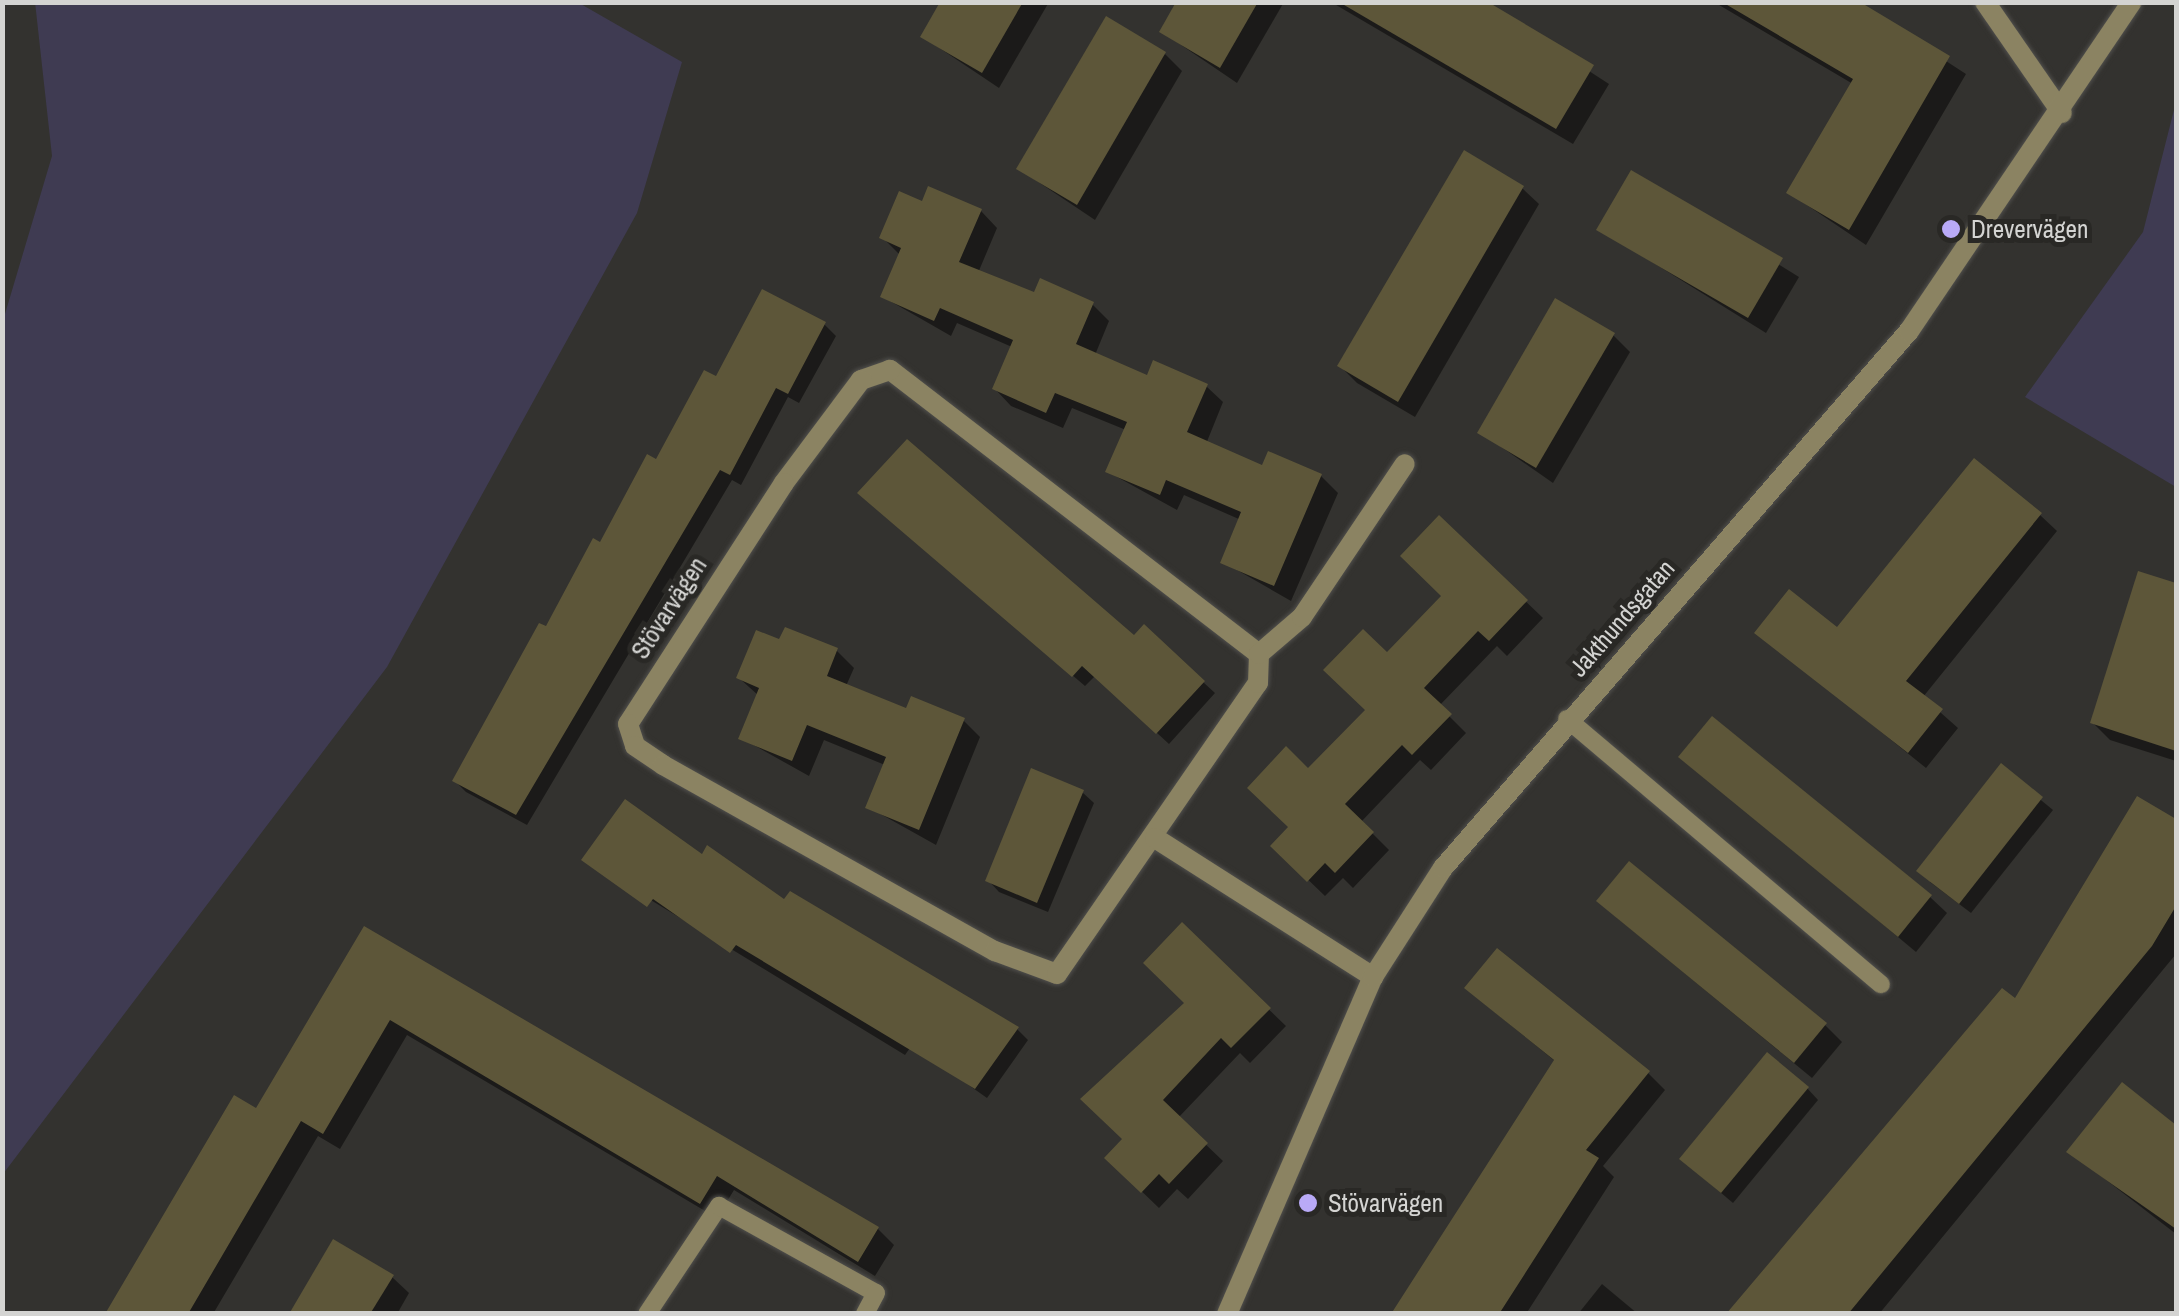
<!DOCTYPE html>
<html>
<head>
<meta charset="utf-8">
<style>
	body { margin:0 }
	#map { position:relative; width:2179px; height:1316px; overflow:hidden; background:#33322f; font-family:"Archivo Narrow",sans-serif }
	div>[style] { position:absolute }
	.green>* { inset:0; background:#3f3b52 }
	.shadow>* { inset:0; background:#0007 }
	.building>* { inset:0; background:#5d5639 }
	.roads { filter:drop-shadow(0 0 2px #504f4c) drop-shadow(0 0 2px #504f4c) }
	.service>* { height:18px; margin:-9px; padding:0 9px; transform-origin:9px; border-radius:9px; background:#8b8362 }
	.minor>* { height:20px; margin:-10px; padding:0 10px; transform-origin:10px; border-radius:10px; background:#8b8362 }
	.dots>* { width:28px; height:28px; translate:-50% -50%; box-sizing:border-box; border:5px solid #292825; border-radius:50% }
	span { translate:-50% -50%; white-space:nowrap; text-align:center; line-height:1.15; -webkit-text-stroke:10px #292825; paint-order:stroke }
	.poi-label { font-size:25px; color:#d4d4d2 }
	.left { translate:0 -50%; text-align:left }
	.street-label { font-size:25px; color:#d4d4d2 }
	.frame { position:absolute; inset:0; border:5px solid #d4d4d2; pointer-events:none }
</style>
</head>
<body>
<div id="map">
	<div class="green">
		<div style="clip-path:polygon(35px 2px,579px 3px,682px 62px,637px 213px,387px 667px,3px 1174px,2px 324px,52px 156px)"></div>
		<div style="clip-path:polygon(2176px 102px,2176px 487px,2025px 397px,2143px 232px)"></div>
	</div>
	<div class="shadow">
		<div style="clip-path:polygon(943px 2px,1049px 2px,999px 88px,923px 37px)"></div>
		<div style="clip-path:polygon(1179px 2px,1284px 2px,1237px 83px,1162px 32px)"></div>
		<div style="clip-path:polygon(1331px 2px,1483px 2px,1609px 84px,1573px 144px)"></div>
		<div style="clip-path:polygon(1714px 2px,1855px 2px,1966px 74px,1866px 245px,1789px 193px,1853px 84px)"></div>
		<div style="clip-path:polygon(1165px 54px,1182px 71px,1095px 220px,1019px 169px)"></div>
		<div style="clip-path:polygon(1632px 173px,1799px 277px,1766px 333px,1599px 229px)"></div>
		<div style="clip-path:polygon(1522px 188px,1539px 204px,1415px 417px,1357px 383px,1340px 366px)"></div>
		<div style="clip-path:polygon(923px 204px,981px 211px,997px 228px,978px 273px,1035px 295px,1092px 304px,1109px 321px,1095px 355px,1148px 378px,1206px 386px,1223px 402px,1206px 444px,1263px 469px,1321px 476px,1338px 493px,1291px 601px,1223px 562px,1241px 520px,1184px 495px,1177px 510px,1108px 472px,1126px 430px,1072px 408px,1063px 428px,1011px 406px,995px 389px,1012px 347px,957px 323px,951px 336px,883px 297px,901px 256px,882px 237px)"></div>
		<div style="clip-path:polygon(824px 324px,836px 336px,799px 403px,788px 397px,741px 485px,732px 480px,527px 825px,466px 792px,455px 781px,717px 380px)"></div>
		<div style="clip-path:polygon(1613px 335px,1630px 352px,1553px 483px,1480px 432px)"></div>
		<div style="clip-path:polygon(872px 504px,1135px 638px,1144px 628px,1215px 693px,1169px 744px,1095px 676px,1085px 686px)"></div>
		<div style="clip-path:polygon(2040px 515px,2057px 531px,1923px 697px,1958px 728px,1926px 768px,1758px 633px,1837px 630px)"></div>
		<div style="clip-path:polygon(1439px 518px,1543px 618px,1507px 656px,1497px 646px,1439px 706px,1466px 733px,1431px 770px,1420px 760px,1361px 822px,1389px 850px,1353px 888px,1343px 878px,1325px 896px,1273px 846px,1291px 828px,1308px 772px,1368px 710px,1387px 656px,1445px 596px)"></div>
		<div style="clip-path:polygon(2140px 574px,2176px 586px,2176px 761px,2110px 740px,2093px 723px)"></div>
		<div style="clip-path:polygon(781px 642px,837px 651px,854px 668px,846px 686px,907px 712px,963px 720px,980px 737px,936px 845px,868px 807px,885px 765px,824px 740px,809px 776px,741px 738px,759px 696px,739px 678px)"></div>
		<div style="clip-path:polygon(1682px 757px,1930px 897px,1947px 913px,1916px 952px)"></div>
		<div style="clip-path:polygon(2001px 767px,2053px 810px,1971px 913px,1930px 882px)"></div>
		<div style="clip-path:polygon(1082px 792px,1094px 803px,1048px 912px,999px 892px,988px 880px)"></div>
		<div style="clip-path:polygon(2137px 799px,2176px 821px,2176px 954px,1879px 1314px,1757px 1314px,2016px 1002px)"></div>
		<div style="clip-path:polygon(702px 857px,1017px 1029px,1028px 1040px,987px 1098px,912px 1045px,905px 1055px,585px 860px)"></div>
		<div style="clip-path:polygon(1616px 917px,1825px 1025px,1842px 1042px,1812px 1078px)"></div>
		<div style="clip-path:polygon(1182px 926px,1286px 1026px,1250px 1063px,1240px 1053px,1178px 1118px,1223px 1161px,1188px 1199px,1177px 1189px,1159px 1208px,1107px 1158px,1125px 1139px,1187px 1003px)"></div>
		<div style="clip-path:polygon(365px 929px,878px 1229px,894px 1245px,875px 1276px,734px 1190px,717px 1218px,407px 1035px,340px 1149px,318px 1136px,213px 1314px,107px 1314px,257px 1112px)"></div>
		<div style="clip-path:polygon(1485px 1004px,1648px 1073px,1665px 1090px,1603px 1166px,1614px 1177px,1526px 1314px,1397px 1314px,1556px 1062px)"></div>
		<div style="clip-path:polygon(2122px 1085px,2176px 1128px,2176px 1234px,2070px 1152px)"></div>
		<div style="clip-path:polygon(1807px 1088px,1818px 1100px,1733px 1203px,1694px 1170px)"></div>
		<div style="clip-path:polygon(392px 1277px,409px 1293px,397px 1314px,292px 1314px)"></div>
		<div style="clip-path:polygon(1602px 1284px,1638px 1314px,1578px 1314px)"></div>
	</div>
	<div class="building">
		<div style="clip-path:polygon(940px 2px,1023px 2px,982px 73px,920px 37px)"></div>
		<div style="clip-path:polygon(1176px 2px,1258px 2px,1220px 68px,1159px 32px)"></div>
		<div style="clip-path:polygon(1339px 2px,1488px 2px,1594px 65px,1556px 129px)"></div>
		<div style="clip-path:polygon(1722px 2px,1860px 2px,1950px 56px,1849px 230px,1786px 193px,1853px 79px)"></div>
		<div style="clip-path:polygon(1106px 16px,1166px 52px,1077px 205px,1016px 169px)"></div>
		<div style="clip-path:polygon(1464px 150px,1524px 186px,1398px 402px,1337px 366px)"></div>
		<div style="clip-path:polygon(1631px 170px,1783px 258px,1748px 318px,1596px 230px)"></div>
		<div style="clip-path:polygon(928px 186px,982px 209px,959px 262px,1034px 292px,1040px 278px,1094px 302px,1076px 344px,1147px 375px,1153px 360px,1208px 384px,1187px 432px,1262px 465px,1268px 451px,1322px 474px,1274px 586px,1220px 563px,1241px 512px,1166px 480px,1160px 495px,1105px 472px,1127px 422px,1055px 393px,1046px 413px,992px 389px,1013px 340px,940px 308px,934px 321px,880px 297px,901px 248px,879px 238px,899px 191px,922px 201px)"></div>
		<div style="clip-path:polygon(762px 289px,826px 322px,788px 394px,776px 388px,730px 475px,720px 470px,516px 815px,452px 781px,539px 623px,546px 626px,593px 538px,600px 542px,647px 454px,656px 459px,704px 370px,716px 376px)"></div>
		<div style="clip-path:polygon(1555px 298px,1615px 333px,1536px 468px,1477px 433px)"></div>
		<div style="clip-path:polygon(907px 439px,1134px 635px,1144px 624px,1205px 681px,1156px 734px,1082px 666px,1072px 677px,857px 493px)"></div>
		<div style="clip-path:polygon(1974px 458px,2042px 513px,1906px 681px,1943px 709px,1908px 753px,1754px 633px,1789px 589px,1837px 627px)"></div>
		<div style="clip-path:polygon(1439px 515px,1528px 600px,1489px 641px,1478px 631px,1424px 688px,1452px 714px,1412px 755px,1402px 745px,1345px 804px,1374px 832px,1335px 873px,1325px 863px,1307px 882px,1270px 846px,1288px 827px,1247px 788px,1286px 746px,1308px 768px,1365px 710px,1323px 670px,1363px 629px,1387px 652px,1441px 596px,1400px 556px)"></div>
		<div style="clip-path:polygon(2138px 571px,2176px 583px,2176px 751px,2090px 723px)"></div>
		<div style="clip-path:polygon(785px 627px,838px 648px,827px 676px,906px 708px,911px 696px,965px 718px,919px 830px,865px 808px,886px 757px,807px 725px,792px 761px,738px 739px,759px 688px,736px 678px,756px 630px,779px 639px)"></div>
		<div style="clip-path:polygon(1712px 716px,1932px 895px,1898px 937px,1678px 757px)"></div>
		<div style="clip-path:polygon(2001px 763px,2043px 797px,1959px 904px,1916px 871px)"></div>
		<div style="clip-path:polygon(1031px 768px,1084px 790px,1037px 903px,985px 881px)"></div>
		<div style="clip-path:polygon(2137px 796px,2176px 819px,2176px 906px,2152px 946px,1848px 1314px,1726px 1314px,2002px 988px,2015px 998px)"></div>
		<div style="clip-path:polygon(625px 799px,702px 854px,707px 845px,784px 899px,790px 891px,1019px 1027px,975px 1089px,736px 945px,730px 953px,653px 899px,647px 907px,581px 860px)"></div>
		<div style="clip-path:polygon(1629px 861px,1827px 1023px,1794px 1063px,1596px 901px)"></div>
		<div style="clip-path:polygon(1182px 922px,1271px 1008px,1231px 1048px,1221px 1038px,1163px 1100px,1208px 1143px,1169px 1184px,1159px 1174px,1141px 1193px,1104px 1158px,1122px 1139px,1080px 1099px,1184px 1003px,1143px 963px)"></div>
		<div style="clip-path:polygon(364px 926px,879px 1227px,858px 1262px,717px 1176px,700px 1204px,390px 1020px,323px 1134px,301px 1121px,188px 1314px,105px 1314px,234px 1095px,256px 1108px)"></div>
		<div style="clip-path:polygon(1497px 948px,1650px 1071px,1586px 1150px,1599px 1158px,1499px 1314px,1391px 1314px,1554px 1060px,1464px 988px)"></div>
		<div style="clip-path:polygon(1767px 1052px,1809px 1087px,1721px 1193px,1679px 1159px)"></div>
		<div style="clip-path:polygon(2122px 1082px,2176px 1125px,2176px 1229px,2066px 1152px)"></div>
		<div style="clip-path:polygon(333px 1239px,394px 1275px,370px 1314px,289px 1314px)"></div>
	</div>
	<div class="roads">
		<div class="service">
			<div style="left:1567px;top:719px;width:411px;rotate:40.2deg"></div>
			<div style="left:647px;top:1314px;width:130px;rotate:-56.3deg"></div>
			<div style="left:719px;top:1206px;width:179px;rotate:29deg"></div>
			<div style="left:876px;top:1293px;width:24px;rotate:118deg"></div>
		</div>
		<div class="minor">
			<div style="left:1985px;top:2px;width:135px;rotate:55.3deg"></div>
			<div style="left:1259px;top:654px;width:466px;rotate:-142.4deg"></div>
			<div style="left:890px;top:370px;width:31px;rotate:161deg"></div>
			<div style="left:861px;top:380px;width:129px;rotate:126.8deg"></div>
			<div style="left:784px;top:483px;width:287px;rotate:122.9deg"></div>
			<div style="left:628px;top:724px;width:23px;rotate:72deg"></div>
			<div style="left:635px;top:746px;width:34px;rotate:34deg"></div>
			<div style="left:663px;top:765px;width:381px;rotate:29.3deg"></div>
			<div style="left:995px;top:951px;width:66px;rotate:20.4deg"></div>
			<div style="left:1057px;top:974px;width:354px;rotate:-55.4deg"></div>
			<div style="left:1258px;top:683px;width:29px;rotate:-88deg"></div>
			<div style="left:1259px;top:654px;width:57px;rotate:-40.7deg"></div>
			<div style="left:1302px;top:617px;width:184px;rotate:-56.1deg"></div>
			<div style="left:1155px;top:838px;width:259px;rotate:32.5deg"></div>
			<div style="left:1227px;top:1314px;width:367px;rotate:-66.6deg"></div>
			<div style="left:1373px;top:977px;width:130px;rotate:-57.3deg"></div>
			<div style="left:1443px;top:868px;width:711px;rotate:-49.05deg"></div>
			<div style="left:1909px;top:331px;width:397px;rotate:-55.9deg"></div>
		</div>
	</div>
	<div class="dots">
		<div style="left:1951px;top:229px;background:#b9aaf7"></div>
		<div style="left:1308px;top:1203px;background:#b9aaf7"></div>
	</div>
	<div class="poi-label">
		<span class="left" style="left:1971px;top:229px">Drevervägen</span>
		<span class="left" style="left:1328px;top:1203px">Stövarvägen</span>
	</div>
	<div class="street-label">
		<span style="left:669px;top:608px;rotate:-57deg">Stövarvägen</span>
		<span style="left:1622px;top:618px;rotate:-49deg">Jakthundsgatan</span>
	</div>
	<div class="frame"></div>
</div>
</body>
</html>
